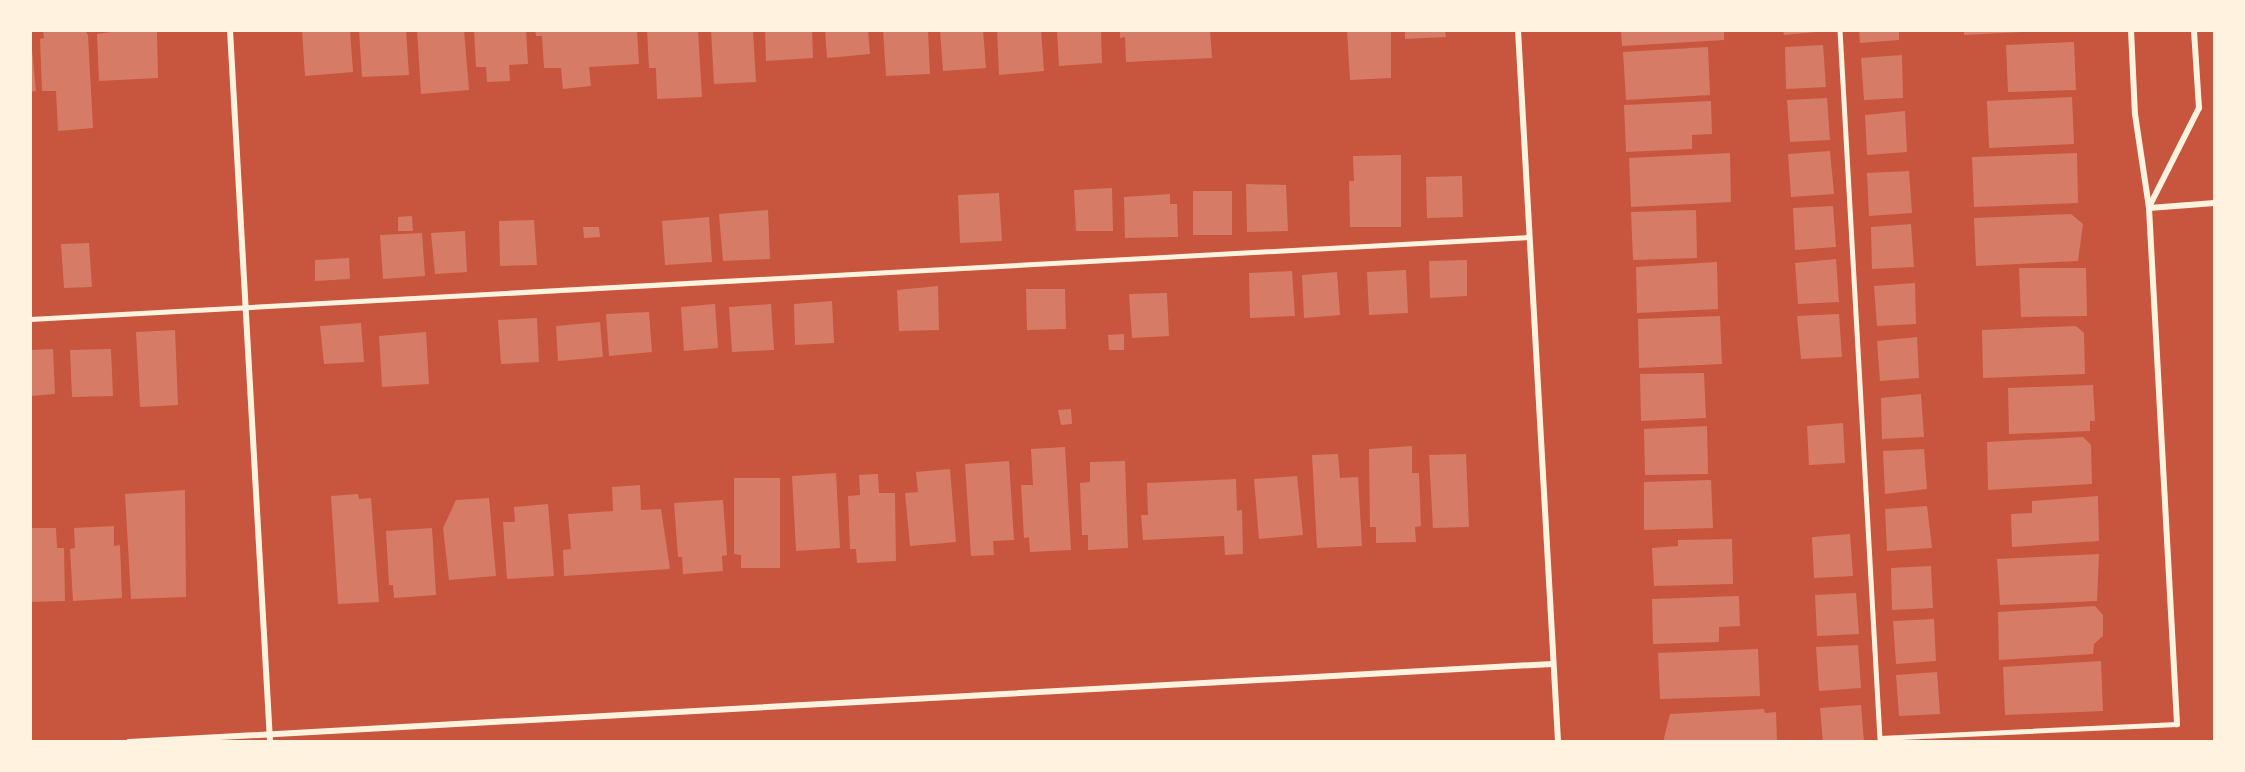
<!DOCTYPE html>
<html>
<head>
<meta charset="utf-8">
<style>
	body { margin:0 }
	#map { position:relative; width:2245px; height:772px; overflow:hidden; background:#c8553d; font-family:Lato,sans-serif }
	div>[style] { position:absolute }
	.building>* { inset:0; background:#d67c66 }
	.service>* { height:4.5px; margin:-2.25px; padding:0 2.25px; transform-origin:2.25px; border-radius:2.25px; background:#fff3e0 }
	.minor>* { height:6px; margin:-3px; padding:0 3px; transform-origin:3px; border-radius:3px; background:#fff3e0 }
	span { translate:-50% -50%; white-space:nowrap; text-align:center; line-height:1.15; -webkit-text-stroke:5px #fff3e0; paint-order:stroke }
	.frame { position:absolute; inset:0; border:32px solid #fff3e0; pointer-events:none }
</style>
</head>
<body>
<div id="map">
	<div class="building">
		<div style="clip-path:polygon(43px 30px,85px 30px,88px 35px,93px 128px,58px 131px,56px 91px,42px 91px,40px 39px,44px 38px)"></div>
		<div style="clip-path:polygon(124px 30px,157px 31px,158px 78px,99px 81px,97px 34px)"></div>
		<div style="clip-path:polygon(302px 30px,350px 30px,353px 72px,305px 76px)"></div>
		<div style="clip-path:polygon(359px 30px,406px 30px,409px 75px,362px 77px)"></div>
		<div style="clip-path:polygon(417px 30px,464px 30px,469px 90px,421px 94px)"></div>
		<div style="clip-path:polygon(474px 30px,526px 30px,528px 64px,509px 65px,510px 81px,487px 82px,486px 67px,476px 67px)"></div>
		<div style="clip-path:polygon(535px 30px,637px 30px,639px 64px,589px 67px,591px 86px,563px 89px,561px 68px,544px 68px,542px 36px,536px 36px)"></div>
		<div style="clip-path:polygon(647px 30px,698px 30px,702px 97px,657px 99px,656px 68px,649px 68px)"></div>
		<div style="clip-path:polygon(711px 30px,753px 30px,756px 82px,714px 84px)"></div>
		<div style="clip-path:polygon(765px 30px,812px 30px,813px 58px,766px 61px)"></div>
		<div style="clip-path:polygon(825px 30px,868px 30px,870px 54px,827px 58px)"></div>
		<div style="clip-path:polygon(883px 30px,928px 30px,930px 74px,886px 76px)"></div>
		<div style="clip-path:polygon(940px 30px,983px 30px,986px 68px,943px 71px)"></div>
		<div style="clip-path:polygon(997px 30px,1041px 30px,1044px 71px,999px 75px)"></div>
		<div style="clip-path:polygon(1057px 30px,1101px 30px,1102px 63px,1059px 66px)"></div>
		<div style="clip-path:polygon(1120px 30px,1210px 30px,1212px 58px,1126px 62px,1125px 37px,1120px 38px)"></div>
		<div style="clip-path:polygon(1357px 30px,1391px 30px,1391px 78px,1350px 80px,1347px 31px)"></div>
		<div style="clip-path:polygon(1405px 30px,1445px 30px,1446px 37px,1405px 39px)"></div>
		<div style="clip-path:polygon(1621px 30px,1724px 30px,1724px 40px,1622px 46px)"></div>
		<div style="clip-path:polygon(1783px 30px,1816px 30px,1816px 32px,1784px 35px)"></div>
		<div style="clip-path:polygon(1859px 30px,1899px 30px,1899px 40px,1860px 43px)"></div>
		<div style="clip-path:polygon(1964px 30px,2023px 30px,2023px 32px,1964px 35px)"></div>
		<div style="clip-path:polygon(2074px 42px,2076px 90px,2008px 92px,2006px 45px)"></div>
		<div style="clip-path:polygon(1823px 45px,1826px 87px,1786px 89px,1785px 47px)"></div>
		<div style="clip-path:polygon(1708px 47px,1710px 95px,1626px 100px,1623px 52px)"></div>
		<div style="clip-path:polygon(30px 49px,32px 49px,36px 91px,30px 92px)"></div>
		<div style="clip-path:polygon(1902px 55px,1903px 98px,1864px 100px,1861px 58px)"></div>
		<div style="clip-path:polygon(2072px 97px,2074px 144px,1989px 148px,1987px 101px)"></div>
		<div style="clip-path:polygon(1827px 98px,1830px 140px,1790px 142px,1787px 100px)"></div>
		<div style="clip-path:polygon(1711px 101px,1712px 134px,1692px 135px,1692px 149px,1626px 152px,1624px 105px)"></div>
		<div style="clip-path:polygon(1905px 111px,1907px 152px,1867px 155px,1865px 115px)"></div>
		<div style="clip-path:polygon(1830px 151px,1834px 194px,1791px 197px,1788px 154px)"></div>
		<div style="clip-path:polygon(1730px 153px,1731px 202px,1631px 207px,1629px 158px)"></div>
		<div style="clip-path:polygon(2077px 153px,2078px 203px,1974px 207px,1972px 157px)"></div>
		<div style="clip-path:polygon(1401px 155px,1401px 227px,1350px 227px,1349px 181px,1354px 181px,1353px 156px)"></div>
		<div style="clip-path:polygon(1909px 171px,1912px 213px,1869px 216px,1867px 173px)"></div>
		<div style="clip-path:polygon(1462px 176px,1463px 217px,1427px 218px,1426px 177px)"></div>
		<div style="clip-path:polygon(1246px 184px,1286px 185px,1288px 231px,1247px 232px)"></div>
		<div style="clip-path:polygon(1112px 188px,1113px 231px,1076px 231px,1074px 190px)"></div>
		<div style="clip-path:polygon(1193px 191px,1232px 191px,1232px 235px,1193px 235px)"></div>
		<div style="clip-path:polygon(999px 193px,1002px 241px,960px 243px,958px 195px)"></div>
		<div style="clip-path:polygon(1170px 194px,1170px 204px,1177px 204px,1178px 237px,1125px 238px,1124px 197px)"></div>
		<div style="clip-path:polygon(1833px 206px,1836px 247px,1795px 250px,1793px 208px)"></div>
		<div style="clip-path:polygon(768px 210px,770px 259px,723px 261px,719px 214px)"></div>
		<div style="clip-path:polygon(1696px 210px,1697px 258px,1633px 260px,1631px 212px)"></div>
		<div style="clip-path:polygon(2071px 214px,2083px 224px,2078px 261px,1976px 266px,1974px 218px)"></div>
		<div style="clip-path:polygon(412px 216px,413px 231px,398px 231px,398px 217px)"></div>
		<div style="clip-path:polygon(709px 217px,712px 262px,665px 265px,662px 221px)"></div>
		<div style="clip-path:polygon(534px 220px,537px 265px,500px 266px,499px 221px)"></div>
		<div style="clip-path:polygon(1911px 224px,1914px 267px,1872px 269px,1871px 227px)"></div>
		<div style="clip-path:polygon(583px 227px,599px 227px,600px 237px,584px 238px)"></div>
		<div style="clip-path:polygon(465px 231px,467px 272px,435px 274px,431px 233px)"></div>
		<div style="clip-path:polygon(422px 233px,425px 276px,383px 279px,380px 235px)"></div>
		<div style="clip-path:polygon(89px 243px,92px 287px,64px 288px,61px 244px)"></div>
		<div style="clip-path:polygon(349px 258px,350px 279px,315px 281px,315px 260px)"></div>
		<div style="clip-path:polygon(1836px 259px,1839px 302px,1798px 304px,1795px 263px)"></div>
		<div style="clip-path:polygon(1467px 260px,1467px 296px,1430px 298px,1429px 261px)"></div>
		<div style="clip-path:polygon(1717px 262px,1718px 309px,1637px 313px,1636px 267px)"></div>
		<div style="clip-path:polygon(2019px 268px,2086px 268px,2087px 316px,2021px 317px)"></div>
		<div style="clip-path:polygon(1406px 270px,1408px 313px,1369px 315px,1367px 272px)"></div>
		<div style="clip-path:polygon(1292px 271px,1295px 316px,1250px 318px,1249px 273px)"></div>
		<div style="clip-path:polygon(1337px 272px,1340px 315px,1304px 318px,1302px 275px)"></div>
		<div style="clip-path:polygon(1915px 283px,1916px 324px,1877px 326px,1874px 286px)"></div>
		<div style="clip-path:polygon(938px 286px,939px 330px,899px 331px,897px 290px)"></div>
		<div style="clip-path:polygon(1026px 289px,1065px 289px,1066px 329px,1027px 330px)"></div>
		<div style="clip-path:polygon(1167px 293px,1169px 336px,1132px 338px,1129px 294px)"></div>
		<div style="clip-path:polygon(832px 301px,834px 343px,795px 345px,794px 304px)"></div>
		<div style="clip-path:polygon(715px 304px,718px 348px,684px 351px,681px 307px)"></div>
		<div style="clip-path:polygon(771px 304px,774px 350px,732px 352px,729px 307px)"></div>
		<div style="clip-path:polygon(649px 312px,652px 352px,609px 356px,606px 314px)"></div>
		<div style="clip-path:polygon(1839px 314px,1842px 357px,1801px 359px,1797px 316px)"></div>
		<div style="clip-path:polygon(1720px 316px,1722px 364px,1639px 368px,1638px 319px)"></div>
		<div style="clip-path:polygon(537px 318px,539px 362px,501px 364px,498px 320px)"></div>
		<div style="clip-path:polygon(600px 322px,603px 357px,558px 361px,556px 326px)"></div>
		<div style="clip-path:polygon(361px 323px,364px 362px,324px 364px,320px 326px)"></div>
		<div style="clip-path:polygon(2076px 326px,2084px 333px,2085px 374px,1983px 378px,1982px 330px)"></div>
		<div style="clip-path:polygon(175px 330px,178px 405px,140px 407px,136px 332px)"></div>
		<div style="clip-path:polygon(426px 332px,429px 384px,382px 387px,379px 336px)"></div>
		<div style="clip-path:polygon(1124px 334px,1124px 350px,1109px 350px,1108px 335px)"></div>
		<div style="clip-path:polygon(1917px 337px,1919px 378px,1880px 381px,1877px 341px)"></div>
		<div style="clip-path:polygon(53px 349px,55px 394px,30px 396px,30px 350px)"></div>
		<div style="clip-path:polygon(111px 349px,113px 396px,72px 397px,70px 350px)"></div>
		<div style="clip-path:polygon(1704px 373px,1706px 418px,1641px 421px,1640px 374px)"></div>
		<div style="clip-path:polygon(2093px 385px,2095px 421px,2090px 421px,2090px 431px,2009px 434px,2008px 388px)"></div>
		<div style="clip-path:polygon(1921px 394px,1924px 437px,1882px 439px,1881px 398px)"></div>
		<div style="clip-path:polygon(1071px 409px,1072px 424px,1061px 425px,1058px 410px)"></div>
		<div style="clip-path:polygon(1843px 423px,1845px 463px,1809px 465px,1807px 426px)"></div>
		<div style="clip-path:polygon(1707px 426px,1708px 474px,1645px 475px,1644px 429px)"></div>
		<div style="clip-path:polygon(2083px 437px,2091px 445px,2092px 484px,1988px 490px,1987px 442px)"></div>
		<div style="clip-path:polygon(1412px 446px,1412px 473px,1419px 473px,1421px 526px,1415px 527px,1416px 542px,1376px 543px,1376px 527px,1370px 527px,1369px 449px)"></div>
		<div style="clip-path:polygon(1065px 447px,1071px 550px,1030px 552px,1029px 537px,1024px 538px,1021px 485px,1033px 485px,1031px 449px)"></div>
		<div style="clip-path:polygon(1924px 449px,1927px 489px,1885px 494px,1883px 451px)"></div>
		<div style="clip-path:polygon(1338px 454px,1340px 478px,1358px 477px,1362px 546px,1317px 548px,1312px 455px)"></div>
		<div style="clip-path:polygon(1466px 454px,1469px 527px,1433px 528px,1429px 455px)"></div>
		<div style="clip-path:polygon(1009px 461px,1014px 540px,993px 541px,994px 555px,971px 556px,965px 464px)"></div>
		<div style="clip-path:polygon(1125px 461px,1128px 548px,1088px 550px,1088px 535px,1082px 535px,1080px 483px,1090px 482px,1090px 462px)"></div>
		<div style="clip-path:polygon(950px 469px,956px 542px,910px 546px,905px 493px,918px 492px,916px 472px)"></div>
		<div style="clip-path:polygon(836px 473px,840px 548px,796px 551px,792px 476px)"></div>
		<div style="clip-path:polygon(878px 474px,879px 493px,895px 493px,896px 561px,857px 563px,856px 549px,850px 549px,848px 496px,860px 495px,859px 475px)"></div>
		<div style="clip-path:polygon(1297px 476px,1303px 535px,1259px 539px,1254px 479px)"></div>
		<div style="clip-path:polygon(734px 478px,780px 478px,780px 568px,741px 568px,741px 555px,734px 554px)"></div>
		<div style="clip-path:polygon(1236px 479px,1237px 511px,1242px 510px,1243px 554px,1225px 555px,1224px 536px,1143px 540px,1141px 515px,1148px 515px,1147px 483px)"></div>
		<div style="clip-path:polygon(1711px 480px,1713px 528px,1644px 530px,1644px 482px)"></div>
		<div style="clip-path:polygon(640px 485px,641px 510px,661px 509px,670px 569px,564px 576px,563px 550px,571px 549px,568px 514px,613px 511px,612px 487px)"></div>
		<div style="clip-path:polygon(185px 490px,186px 597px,131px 599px,125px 494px)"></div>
		<div style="clip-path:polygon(358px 494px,359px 499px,371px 498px,379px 602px,338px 604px,331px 496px)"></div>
		<div style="clip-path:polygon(2098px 496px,2099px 541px,2012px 547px,2011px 514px,2032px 513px,2032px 501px)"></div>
		<div style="clip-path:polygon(489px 498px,496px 576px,449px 580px,443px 528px,456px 500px)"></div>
		<div style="clip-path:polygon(723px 500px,727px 555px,722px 556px,723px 571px,683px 574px,682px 557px,678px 557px,674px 503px)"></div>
		<div style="clip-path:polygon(548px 504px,554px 576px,507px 579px,503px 522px,515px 522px,514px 507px)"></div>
		<div style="clip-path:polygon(1927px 506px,1932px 548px,1887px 551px,1885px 509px)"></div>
		<div style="clip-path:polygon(114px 526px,114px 546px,120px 545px,122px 598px,73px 601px,70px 549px,75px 548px,74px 528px)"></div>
		<div style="clip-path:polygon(30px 528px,56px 528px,57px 548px,64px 548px,65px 601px,30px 602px)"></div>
		<div style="clip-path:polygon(432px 528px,436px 595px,394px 598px,393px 585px,389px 585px,386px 531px)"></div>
		<div style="clip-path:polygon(1850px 534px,1853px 576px,1814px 578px,1812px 537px)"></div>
		<div style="clip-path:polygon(1732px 539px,1733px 584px,1654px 586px,1652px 548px,1678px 546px,1678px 540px)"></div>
		<div style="clip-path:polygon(2099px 554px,2097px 601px,2000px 605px,1997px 559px)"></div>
		<div style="clip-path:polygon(1931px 566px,1933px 608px,1892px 610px,1891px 568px)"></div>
		<div style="clip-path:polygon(1856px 593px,1859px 634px,1817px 636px,1815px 595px)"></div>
		<div style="clip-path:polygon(1739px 596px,1740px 626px,1719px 627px,1719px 642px,1653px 644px,1652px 599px)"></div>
		<div style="clip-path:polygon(2095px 606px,2103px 615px,2103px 636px,2094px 644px,2093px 654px,1999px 660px,1998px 612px)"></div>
		<div style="clip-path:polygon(1934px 619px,1936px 661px,1896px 664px,1893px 621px)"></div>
		<div style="clip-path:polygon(1858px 645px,1861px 688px,1819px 691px,1816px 647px)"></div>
		<div style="clip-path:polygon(1758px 649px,1760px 696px,1660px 699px,1658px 653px)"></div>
		<div style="clip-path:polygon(2101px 661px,2103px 711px,2005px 715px,2003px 667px)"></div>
		<div style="clip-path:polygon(1937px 672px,1940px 714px,1899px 716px,1896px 675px)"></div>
		<div style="clip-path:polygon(1861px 705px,1864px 742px,1823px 742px,1820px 708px)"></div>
		<div style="clip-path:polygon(1764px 709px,1765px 713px,1776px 712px,1777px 742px,1663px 742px,1670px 714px)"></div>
	</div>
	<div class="service">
		<div style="left:1840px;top:30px;width:709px;rotate:86.77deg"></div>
		<div style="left:1880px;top:738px;width:297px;rotate:-2.7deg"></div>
		<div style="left:30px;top:319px;width:1501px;rotate:-3.13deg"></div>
	</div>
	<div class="minor">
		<div style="left:230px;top:30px;width:713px;rotate:86.78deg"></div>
		<div style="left:1518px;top:30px;width:713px;rotate:86.78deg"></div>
		<div style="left:2131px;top:30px;width:84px;rotate:87.3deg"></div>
		<div style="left:2135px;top:114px;width:95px;rotate:81.5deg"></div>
		<div style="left:2149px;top:208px;width:517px;rotate:86.89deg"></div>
		<div style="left:2149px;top:207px;width:111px;rotate:-63.2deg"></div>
		<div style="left:2199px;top:108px;width:78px;rotate:-93.7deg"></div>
		<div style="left:2149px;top:208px;width:66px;rotate:-4.3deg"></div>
		<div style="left:129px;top:742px;width:1426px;rotate:-3.14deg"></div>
	</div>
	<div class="frame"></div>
</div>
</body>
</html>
